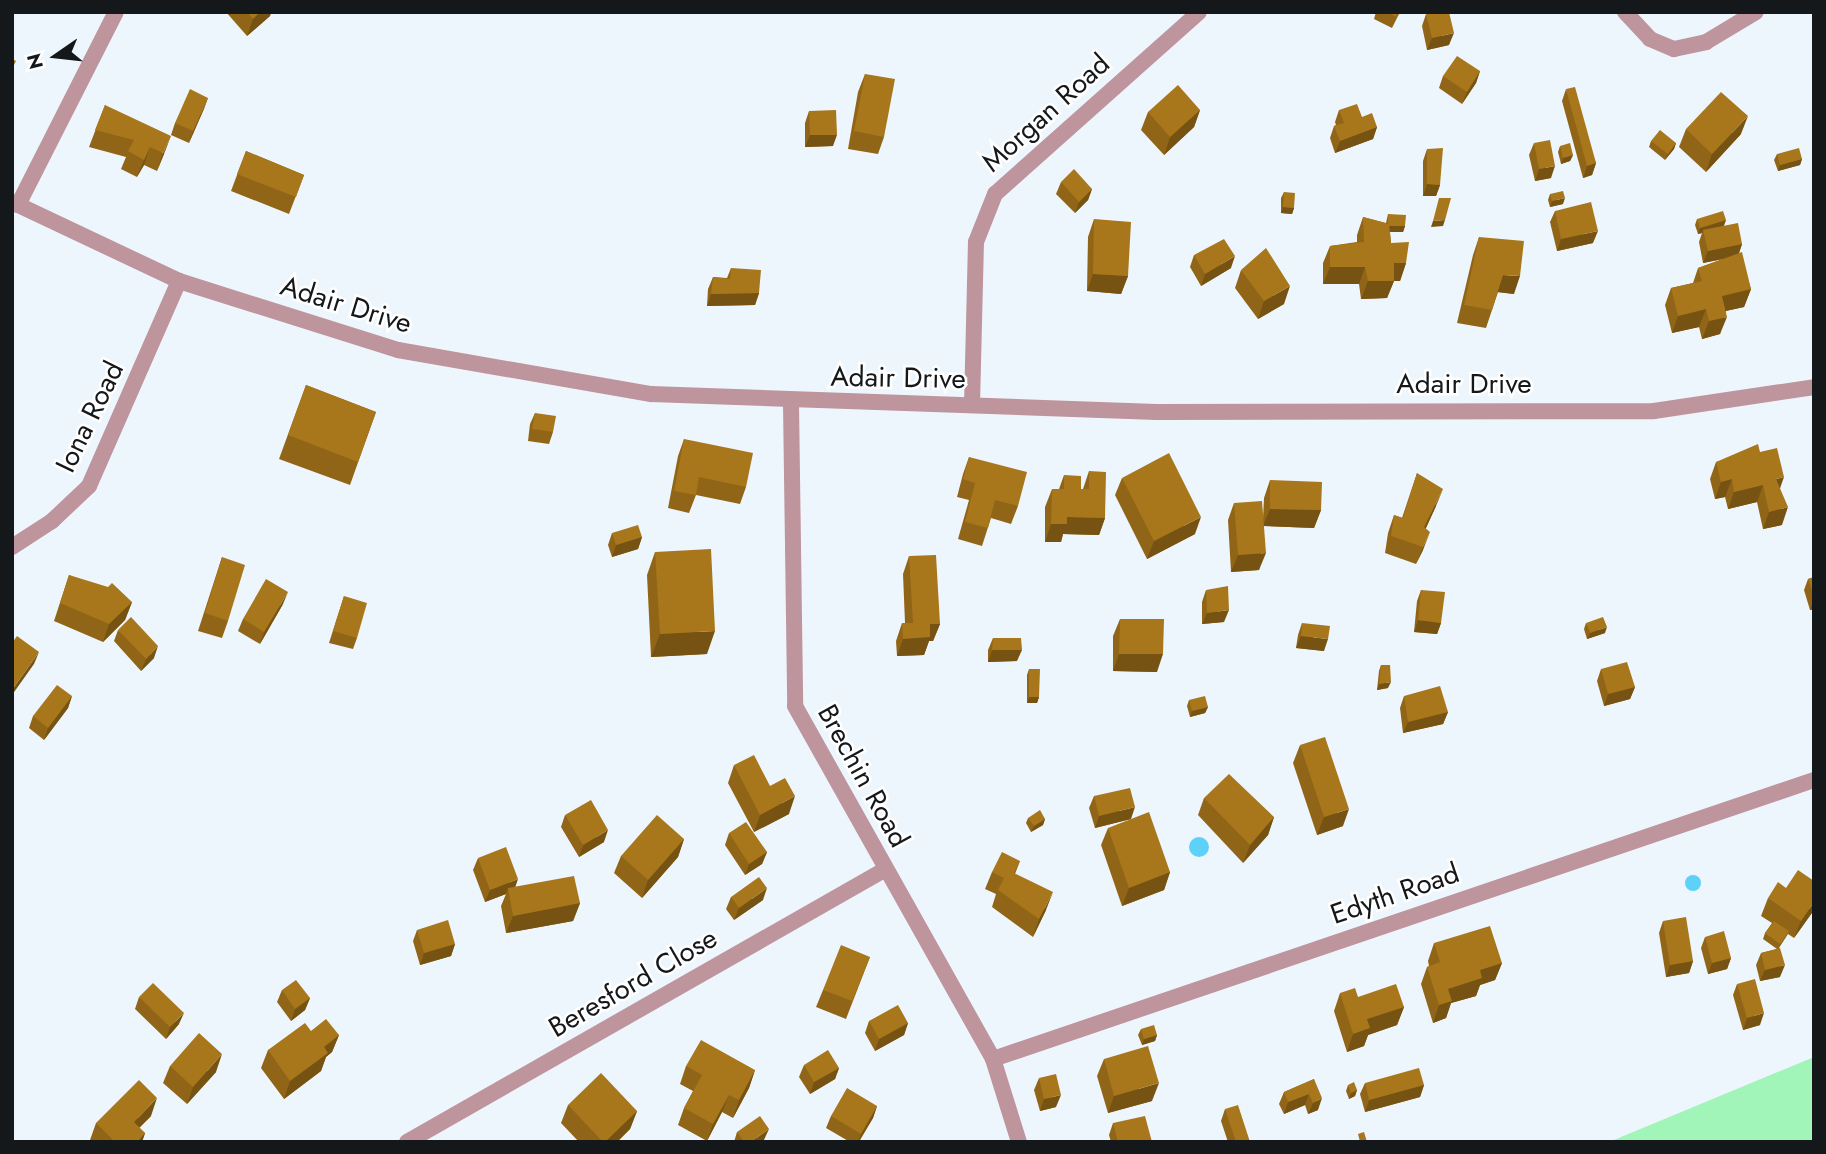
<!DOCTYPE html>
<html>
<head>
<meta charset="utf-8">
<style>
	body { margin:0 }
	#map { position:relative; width:1826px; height:1154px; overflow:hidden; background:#eef6fd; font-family:Jost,sans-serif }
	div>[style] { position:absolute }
	.green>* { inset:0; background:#a2f5b8 }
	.water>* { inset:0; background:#5dd1f7 }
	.round { border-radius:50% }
	.minor>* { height:16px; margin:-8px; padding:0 8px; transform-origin:8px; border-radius:8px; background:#be949d }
	.wall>* { inset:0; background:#906517 }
	.shaded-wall>* { inset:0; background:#765313 }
	.building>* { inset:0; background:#a8761b }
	span { translate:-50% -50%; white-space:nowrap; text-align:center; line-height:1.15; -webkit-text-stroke:5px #fff; paint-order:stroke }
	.street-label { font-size:28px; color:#15181a }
	.frame { position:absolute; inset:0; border:14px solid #15181a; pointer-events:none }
	.north { position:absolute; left:21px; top:21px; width:70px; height:70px; -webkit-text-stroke:5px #fff; paint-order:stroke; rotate:256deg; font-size:19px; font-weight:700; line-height:28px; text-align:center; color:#15181a }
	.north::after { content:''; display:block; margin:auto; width:24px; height:32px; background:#15181a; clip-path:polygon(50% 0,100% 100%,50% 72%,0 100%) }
</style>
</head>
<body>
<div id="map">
	<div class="green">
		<div style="clip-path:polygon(1814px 1057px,1814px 1142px,1609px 1142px)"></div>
	</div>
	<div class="water">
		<div class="round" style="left:1189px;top:837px;width:20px;height:20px"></div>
		<div class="round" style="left:1685px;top:875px;width:16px;height:16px"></div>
	</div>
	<div class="minor">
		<div style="left:1625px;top:12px;width:37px;rotate:47deg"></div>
		<div style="left:1650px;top:39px;width:26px;rotate:23deg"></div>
		<div style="left:1674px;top:49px;width:33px;rotate:-12deg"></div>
		<div style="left:1706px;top:42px;width:58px;rotate:-31deg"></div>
		<div style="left:12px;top:202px;width:185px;rotate:25.3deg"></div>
		<div style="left:179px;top:281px;width:230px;rotate:17.5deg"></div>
		<div style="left:398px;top:350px;width:257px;rotate:9.9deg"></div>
		<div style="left:651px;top:394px;width:506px;rotate:2.04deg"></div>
		<div style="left:1157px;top:412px;width:497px;rotate:-0.1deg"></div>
		<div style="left:1654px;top:411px;width:162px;rotate:-8.5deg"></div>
		<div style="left:18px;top:205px;width:216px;rotate:-63.1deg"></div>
		<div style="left:791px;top:403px;width:303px;rotate:89.2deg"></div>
		<div style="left:795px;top:706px;width:405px;rotate:60.7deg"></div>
		<div style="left:993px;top:1059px;width:87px;rotate:72.6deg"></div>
		<div style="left:972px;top:405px;width:163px;rotate:-88.6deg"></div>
		<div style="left:976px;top:242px;width:52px;rotate:-68.4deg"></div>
		<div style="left:995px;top:194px;width:273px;rotate:-41.7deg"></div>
		<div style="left:12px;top:547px;width:48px;rotate:-33deg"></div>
		<div style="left:52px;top:521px;width:51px;rotate:-43.4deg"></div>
		<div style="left:89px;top:486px;width:224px;rotate:-66.3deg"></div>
		<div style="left:993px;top:1059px;width:867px;rotate:-18.77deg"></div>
		<div style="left:407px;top:1142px;width:549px;rotate:-29.69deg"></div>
	</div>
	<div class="wall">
		<div style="clip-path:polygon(226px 12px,271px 12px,270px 16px,247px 36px)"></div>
		<div style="clip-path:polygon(1376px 12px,1400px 12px,1392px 28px,1374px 19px)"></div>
		<div style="clip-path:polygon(1426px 14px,1449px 45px,1427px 50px,1422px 26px)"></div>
		<div style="clip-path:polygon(1480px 71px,1476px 83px,1462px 104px,1439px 88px,1443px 76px)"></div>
		<div style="clip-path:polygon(865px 74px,884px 137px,878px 154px,848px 149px,858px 92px)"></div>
		<div style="clip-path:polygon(1566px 89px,1596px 163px,1592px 175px,1583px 178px,1562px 101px)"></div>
		<div style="clip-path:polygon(208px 98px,189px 143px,171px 135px,175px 123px)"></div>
		<div style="clip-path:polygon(105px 105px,164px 154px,157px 171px,144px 165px,137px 177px,121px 169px,126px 157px,89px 147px)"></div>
		<div style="clip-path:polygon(1200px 110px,1194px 127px,1164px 155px,1141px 130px,1148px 112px)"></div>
		<div style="clip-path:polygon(1339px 110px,1377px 127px,1373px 139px,1335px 153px,1330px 138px,1334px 126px,1336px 125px,1335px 122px)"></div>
		<div style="clip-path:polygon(809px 111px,833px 146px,805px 147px,805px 123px)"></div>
		<div style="clip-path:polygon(1686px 129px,1741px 134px,1706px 172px,1679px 147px)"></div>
		<div style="clip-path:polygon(1651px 141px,1676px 143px,1674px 149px,1665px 160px,1649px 147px)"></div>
		<div style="clip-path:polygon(1534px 143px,1551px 178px,1535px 181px,1529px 155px)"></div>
		<div style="clip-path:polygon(1560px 146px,1573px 155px,1570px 161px,1561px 164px,1558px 152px)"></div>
		<div style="clip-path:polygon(1427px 149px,1440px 185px,1436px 196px,1423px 196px,1423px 161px)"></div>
		<div style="clip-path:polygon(246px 151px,304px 175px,289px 214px,231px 191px)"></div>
		<div style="clip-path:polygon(1777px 154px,1802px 159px,1800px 165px,1778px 171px,1774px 160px)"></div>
		<div style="clip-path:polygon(1061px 182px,1092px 189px,1088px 200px,1075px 213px,1056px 194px)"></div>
		<div style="clip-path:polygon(1284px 192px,1294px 208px,1292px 214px,1281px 213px,1281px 198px)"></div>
		<div style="clip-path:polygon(1550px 194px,1563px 204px,1550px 207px,1548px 200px)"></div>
		<div style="clip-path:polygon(1555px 211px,1593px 243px,1557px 251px,1550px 222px)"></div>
		<div style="clip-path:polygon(1388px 214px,1405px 226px,1403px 232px,1390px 232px,1391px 243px,1406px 263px,1400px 281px,1394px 281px,1387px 298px,1361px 299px,1359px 284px,1323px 284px,1323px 263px,1330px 246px,1357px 242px,1357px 235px,1363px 217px,1386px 223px)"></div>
		<div style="clip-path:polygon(1094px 219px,1128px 276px,1121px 294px,1087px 291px,1088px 237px)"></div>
		<div style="clip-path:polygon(1697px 219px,1726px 220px,1724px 226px,1742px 244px,1739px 253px,1751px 289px,1744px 307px,1726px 311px,1720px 334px,1702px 339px,1699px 327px,1672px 333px,1665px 305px,1671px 288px,1693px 283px,1698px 268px,1723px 259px,1703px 263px,1699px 242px,1702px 233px,1698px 234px,1695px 225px)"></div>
		<div style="clip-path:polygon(1479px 237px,1514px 294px,1498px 292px,1486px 328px,1457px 323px,1473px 255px)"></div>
		<div style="clip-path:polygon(1194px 255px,1231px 268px,1201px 286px,1190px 267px)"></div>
		<div style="clip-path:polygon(731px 268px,759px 293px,755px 305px,707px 306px,708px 289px,713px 277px,727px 278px)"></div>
		<div style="clip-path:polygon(1241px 270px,1284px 304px,1258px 319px,1235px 288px)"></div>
		<div style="clip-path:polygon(306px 385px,376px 412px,350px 485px,279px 459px)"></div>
		<div style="clip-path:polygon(535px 413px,553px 432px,549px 444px,528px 441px,530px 424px)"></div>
		<div style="clip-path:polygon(684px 439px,746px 487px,740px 504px,696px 495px,689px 513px,668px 508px,678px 456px)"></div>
		<div style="clip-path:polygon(1760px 452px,1780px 488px,1782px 525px,1763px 529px,1757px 502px,1728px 509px,1725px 497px,1715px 499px,1710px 479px,1716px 462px)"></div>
		<div style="clip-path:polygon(969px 457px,1018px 506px,1011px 524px,991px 518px,982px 546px,958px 539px,969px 500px,957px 497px,963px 474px)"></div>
		<div style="clip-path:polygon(1089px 471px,1105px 518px,1099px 535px,1063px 534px,1061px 542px,1045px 542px,1045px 507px,1052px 489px,1059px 489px,1064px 475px,1081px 489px,1083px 489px)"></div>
		<div style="clip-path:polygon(1417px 473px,1436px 506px,1426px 528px,1423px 550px,1416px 564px,1385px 553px,1388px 533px,1394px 515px,1402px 518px)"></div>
		<div style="clip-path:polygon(1122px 478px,1195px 534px,1147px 559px,1115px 495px)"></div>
		<div style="clip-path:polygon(1270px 480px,1321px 510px,1314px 528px,1264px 526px,1259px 570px,1231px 572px,1228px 520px,1234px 503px,1263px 519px,1264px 498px)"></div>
		<div style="clip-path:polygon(612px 533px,642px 537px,638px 549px,612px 557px,608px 545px)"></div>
		<div style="clip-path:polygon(655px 552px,707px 654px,651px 657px,647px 575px)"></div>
		<div style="clip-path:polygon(909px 556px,940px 624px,933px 641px,929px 641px,924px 655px,897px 656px,896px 641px,902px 623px,905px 623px,903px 574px)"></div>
		<div style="clip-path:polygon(222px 557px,228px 621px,222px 638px,198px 631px)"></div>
		<div style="clip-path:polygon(69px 575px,132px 602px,125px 620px,103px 642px,54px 621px)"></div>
		<div style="clip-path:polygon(1814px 577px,1814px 609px,1810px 610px,1804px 590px,1808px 579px)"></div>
		<div style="clip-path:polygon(1206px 590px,1224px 622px,1202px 624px,1202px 602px)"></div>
		<div style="clip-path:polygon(1421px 590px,1441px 623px,1437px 634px,1414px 632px,1417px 601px)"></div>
		<div style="clip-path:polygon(344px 596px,357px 638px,353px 649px,329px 643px)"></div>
		<div style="clip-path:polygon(283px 604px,260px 644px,238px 631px,243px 619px)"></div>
		<div style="clip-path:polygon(1120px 619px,1157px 672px,1113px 671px,1113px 636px)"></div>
		<div style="clip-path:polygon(1302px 623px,1324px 651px,1296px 648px,1298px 635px)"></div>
		<div style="clip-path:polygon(1586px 623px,1605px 633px,1587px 639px,1584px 629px)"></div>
		<div style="clip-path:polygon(118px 630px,154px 658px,141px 671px,114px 641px)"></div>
		<div style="clip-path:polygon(993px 638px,1017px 661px,988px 662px,988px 650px)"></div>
		<div style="clip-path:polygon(1381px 665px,1388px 688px,1377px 690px,1379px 671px)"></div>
		<div style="clip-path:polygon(1029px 669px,1039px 697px,1037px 703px,1027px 703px,1027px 675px)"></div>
		<div style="clip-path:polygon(1601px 669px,1635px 687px,1630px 699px,1604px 706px,1597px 681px)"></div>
		<div style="clip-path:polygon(72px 696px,68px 708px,44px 740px,29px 728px,33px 716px)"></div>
		<div style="clip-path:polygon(1404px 696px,1448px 712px,1443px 724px,1403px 733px,1400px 708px)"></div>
		<div style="clip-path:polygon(1189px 700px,1208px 707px,1205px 713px,1190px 717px,1187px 706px)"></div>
		<div style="clip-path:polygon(1300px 745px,1343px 826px,1317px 835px,1293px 763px)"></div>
		<div style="clip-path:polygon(734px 765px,770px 786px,789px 814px,754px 832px,728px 783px)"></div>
		<div style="clip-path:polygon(1094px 796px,1131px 819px,1095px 828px,1089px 808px)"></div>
		<div style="clip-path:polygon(1204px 798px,1274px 817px,1268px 835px,1243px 863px,1198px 815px)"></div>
		<div style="clip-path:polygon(565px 815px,604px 842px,579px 857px,561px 827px)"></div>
		<div style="clip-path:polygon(1028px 818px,1045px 819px,1043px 825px,1031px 832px,1026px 823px)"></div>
		<div style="clip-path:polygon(1108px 828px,1170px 872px,1164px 890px,1122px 906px,1101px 845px)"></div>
		<div style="clip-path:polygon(729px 833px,767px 852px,762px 864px,745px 875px,725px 845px)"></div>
		<div style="clip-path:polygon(684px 839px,678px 857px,642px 898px,614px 873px,621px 856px)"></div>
		<div style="clip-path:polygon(478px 858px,515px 887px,580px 903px,573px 921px,506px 933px,501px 906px,506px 894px,485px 902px,473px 870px)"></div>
		<div style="clip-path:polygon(1020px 861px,1015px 874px,1046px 910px,1033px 937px,992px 907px,996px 894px,985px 889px,992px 872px)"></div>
		<div style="clip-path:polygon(731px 897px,763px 900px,734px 920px,726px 909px)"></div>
		<div style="clip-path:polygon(1768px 898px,1814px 910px,1794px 938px,1788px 934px,1779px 948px,1780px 977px,1760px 981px,1756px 965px,1761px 953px,1777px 949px,1763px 939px,1765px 933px,1772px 923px,1761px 916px)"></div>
		<div style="clip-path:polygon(1663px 921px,1693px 961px,1689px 973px,1666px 977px,1659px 933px)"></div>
		<div style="clip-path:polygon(417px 930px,455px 944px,451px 956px,420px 965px,413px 941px)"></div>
		<div style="clip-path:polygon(1705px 937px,1731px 958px,1727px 969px,1708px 974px,1701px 948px)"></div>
		<div style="clip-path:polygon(1434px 943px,1502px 963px,1495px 980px,1480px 985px,1476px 996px,1451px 1003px,1446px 1018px,1433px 1023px,1421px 984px,1427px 967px,1429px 966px,1428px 961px)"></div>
		<div style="clip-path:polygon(870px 957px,846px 1019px,816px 1007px,823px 990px)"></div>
		<div style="clip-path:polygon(1737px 984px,1760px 1025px,1743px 1030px,1733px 995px)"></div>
		<div style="clip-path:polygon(282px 990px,310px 998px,305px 1010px,291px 1021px,277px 1002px)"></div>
		<div style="clip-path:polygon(1340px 993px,1404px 1007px,1397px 1025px,1368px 1035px,1364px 1046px,1347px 1052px,1334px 1011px)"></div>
		<div style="clip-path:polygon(139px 997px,179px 1024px,166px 1039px,135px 1009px)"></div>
		<div style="clip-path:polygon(869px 1021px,908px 1023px,904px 1035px,875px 1051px,865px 1033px)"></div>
		<div style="clip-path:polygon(1141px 1029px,1157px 1035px,1155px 1041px,1142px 1045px,1138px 1035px)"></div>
		<div style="clip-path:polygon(311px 1031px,339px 1035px,332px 1052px,326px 1057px,321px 1071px,284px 1099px,261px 1068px,268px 1050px)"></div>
		<div style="clip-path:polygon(1104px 1059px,1152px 1101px,1108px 1113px,1097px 1076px)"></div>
		<div style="clip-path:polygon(804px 1065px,839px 1068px,835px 1079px,810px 1094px,799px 1077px)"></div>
		<div style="clip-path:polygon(170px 1066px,216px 1072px,187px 1104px,163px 1083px)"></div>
		<div style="clip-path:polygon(686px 1066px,755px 1070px,749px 1088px,733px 1118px,722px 1112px,707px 1141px,678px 1125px,684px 1108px,693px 1091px,680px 1084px)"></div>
		<div style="clip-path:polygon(1039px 1078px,1056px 1107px,1040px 1111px,1034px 1090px)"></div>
		<div style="clip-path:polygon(1314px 1079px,1318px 1110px,1308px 1114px,1305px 1105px,1284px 1114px,1279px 1104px,1284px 1092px)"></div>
		<div style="clip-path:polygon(1365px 1083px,1424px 1085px,1420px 1097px,1365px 1112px,1360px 1094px)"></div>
		<div style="clip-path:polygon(1348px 1085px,1357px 1090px,1355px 1096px,1349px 1099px,1346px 1091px)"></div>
		<div style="clip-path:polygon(568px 1105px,637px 1111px,630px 1129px,617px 1142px,579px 1142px,561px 1123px)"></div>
		<div style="clip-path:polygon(877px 1106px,873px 1118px,859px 1142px,850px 1142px,826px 1128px,831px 1116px)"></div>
		<div style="clip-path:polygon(1225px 1109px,1250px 1142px,1228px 1142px,1221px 1121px)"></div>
		<div style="clip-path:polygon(151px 1116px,139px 1128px,145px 1133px,142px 1142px,91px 1142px,90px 1140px,96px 1123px)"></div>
		<div style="clip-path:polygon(1113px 1123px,1152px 1142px,1111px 1142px,1109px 1135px)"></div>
		<div style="clip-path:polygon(737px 1132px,765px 1141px,763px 1142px,734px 1142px)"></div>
	</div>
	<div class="shaded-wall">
		<div style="clip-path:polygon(260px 12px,271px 12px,270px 16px,247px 36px,253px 19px)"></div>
		<div style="clip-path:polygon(1454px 33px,1449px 45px,1427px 50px,1432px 38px)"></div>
		<div style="clip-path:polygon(1480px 71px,1476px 83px,1462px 104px,1467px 92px)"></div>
		<div style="clip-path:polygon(208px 98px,204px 109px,189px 143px,193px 131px)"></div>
		<div style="clip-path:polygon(1200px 110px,1194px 127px,1164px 155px,1170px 137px)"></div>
		<div style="clip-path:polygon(1748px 116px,1741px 134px,1706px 172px,1712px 154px)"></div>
		<div style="clip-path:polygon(1377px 127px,1373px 139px,1335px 153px,1340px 141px)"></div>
		<div style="clip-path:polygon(810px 135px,837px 135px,833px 146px,805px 147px)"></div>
		<div style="clip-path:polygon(171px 136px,164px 154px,157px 171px,163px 153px)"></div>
		<div style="clip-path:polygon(1676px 143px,1674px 149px,1665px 160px,1668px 154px)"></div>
		<div style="clip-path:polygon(150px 147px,144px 165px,137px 177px,144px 160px)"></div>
		<div style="clip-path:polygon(1573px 155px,1570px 161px,1561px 164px,1563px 158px)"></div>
		<div style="clip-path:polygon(1802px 159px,1800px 165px,1778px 171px,1780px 165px)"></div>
		<div style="clip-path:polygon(1596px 163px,1592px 175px,1583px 178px,1587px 166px)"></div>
		<div style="clip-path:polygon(1555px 166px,1551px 178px,1535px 181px,1539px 169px)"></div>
		<div style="clip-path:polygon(1427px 184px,1440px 185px,1436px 196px,1423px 196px)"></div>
		<div style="clip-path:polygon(1092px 189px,1088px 200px,1075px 213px,1079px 202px)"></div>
		<div style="clip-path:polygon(1565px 198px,1563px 204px,1550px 207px,1552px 201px)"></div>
		<div style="clip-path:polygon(1283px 207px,1294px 208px,1292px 214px,1281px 213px)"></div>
		<div style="clip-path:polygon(1445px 220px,1443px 226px,1431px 227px,1433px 221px)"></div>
		<div style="clip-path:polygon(1726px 220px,1723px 226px,1703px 230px,1702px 233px,1698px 234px,1700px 228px)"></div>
		<div style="clip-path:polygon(1388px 226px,1405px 226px,1403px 232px,1386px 232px)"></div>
		<div style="clip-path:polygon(1598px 231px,1593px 243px,1557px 251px,1561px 239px)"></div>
		<div style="clip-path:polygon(1742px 244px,1738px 256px,1703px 263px,1708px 251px)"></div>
		<div style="clip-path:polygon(1235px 256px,1231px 268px,1201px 286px,1205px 274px)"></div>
		<div style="clip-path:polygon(1394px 263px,1406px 263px,1400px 281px,1394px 281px,1387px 298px,1361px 299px,1368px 281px)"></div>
		<div style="clip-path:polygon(1330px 267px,1365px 267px,1359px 284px,1323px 284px)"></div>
		<div style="clip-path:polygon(1093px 274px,1128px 276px,1121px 294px,1087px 291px)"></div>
		<div style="clip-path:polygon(1503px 275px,1520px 276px,1514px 294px,1497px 292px)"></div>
		<div style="clip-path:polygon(1290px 286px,1284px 304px,1258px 319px,1264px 301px)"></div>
		<div style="clip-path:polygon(1751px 289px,1744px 307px,1716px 313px,1722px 296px)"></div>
		<div style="clip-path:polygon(759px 293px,755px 305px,707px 306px,711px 294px)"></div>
		<div style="clip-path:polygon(1706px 309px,1699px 327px,1672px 333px,1678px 316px)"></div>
		<div style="clip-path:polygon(1727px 317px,1720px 334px,1702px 339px,1709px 321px)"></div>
		<div style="clip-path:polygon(1784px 477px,1778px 494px,1776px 479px)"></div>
		<div style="clip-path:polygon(1732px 479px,1725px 497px,1715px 499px,1721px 482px)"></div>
		<div style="clip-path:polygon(1763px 485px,1757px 502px,1728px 509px,1734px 492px)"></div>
		<div style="clip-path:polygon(1443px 489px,1436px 506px,1418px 545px,1424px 527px)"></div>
		<div style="clip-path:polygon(1788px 507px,1782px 525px,1763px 529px,1769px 512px)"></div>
		<div style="clip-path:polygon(1270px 509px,1321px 510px,1314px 528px,1263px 526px)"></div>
		<div style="clip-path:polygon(1067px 517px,1105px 518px,1099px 535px,1063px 534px,1061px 542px,1045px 542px,1051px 524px)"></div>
		<div style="clip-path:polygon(1201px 517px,1195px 534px,1147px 559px,1154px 541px)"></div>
		<div style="clip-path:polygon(1430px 532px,1423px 550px,1416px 564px,1423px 547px)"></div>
		<div style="clip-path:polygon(642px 537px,638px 549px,612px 557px,616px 545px)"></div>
		<div style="clip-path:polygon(1266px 553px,1259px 570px,1231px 572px,1238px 555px)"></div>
		<div style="clip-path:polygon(288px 592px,283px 604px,260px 644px,264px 632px)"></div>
		<div style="clip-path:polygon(1814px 599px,1814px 609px,1810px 610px)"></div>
		<div style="clip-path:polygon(132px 602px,125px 620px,103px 642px,109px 624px)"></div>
		<div style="clip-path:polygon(1229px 610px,1224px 622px,1202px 624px,1207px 613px)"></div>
		<div style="clip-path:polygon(1418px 620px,1441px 623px,1437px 634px,1414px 632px)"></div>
		<div style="clip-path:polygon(930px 624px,940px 624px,933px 641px,929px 641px,924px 655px,897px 656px,903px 639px)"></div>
		<div style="clip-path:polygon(1607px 627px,1605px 633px,1587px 639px,1590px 633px)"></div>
		<div style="clip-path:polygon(715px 631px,707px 654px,651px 657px,660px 634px)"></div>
		<div style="clip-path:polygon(1301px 636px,1328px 639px,1324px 651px,1296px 648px)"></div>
		<div style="clip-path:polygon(158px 646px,154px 658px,141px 671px,146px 659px)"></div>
		<div style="clip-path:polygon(992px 650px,1022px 650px,1017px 661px,988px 662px)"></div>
		<div style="clip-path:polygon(39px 652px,34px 664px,12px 695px,12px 690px)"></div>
		<div style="clip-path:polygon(1119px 654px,1163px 654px,1157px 672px,1113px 671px)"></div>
		<div style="clip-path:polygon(1391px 682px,1388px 688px,1377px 690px,1379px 684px)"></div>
		<div style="clip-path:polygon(1635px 687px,1630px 699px,1604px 706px,1608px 694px)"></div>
		<div style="clip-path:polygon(72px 696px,68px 708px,44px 740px,48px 728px)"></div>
		<div style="clip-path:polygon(1029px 697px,1039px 697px,1037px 703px,1027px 703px)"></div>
		<div style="clip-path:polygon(1208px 707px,1205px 713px,1190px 717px,1192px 711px)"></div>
		<div style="clip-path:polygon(1448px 712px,1443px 724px,1403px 733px,1408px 722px)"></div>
		<div style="clip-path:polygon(795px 796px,789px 814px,754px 832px,760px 815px)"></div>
		<div style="clip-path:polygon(1135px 807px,1131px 819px,1095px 828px,1099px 816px)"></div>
		<div style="clip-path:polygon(1349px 809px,1343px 826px,1317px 835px,1324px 817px)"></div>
		<div style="clip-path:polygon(1274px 817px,1268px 835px,1243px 863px,1250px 845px)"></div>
		<div style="clip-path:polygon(1045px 819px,1043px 825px,1031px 832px,1034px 826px)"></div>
		<div style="clip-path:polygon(608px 830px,604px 842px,579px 857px,583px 845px)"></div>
		<div style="clip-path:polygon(684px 839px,678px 857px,642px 898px,648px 880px)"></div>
		<div style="clip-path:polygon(767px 852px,762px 864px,745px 875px,749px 864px)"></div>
		<div style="clip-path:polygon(1170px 872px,1164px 890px,1122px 906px,1129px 888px)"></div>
		<div style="clip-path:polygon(518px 879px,514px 891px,508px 888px,506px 894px,485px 902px,490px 890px)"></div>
		<div style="clip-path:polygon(767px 888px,763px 900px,734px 920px,739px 908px)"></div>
		<div style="clip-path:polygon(1053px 892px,1046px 910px,1033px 937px,1039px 919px)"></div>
		<div style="clip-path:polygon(1814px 902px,1814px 910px,1794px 938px,1801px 921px)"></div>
		<div style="clip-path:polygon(580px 903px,573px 921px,506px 933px,513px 916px)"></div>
		<div style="clip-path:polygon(455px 944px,451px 956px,420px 965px,424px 953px)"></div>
		<div style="clip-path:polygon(1731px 958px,1727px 969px,1708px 974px,1712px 963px)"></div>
		<div style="clip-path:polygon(1693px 961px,1689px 973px,1666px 977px,1670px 965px)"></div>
		<div style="clip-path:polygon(1502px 963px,1495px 980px,1480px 985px,1476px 996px,1451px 1003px,1446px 1018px,1433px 1023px,1439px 1005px,1448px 989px,1480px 970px)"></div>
		<div style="clip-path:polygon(1785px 965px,1780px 977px,1760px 981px,1765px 970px)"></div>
		<div style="clip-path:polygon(310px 998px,305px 1010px,291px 1021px,295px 1009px)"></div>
		<div style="clip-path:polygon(1404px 1007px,1397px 1025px,1368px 1035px,1364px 1046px,1347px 1052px,1353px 1034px,1367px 1019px)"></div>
		<div style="clip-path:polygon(184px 1013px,179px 1024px,166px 1039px,170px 1027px)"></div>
		<div style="clip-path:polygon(1764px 1013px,1760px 1025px,1743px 1030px,1747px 1018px)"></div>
		<div style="clip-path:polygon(908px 1023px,904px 1035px,875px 1051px,879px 1039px)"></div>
		<div style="clip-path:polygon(339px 1035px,332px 1052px,326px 1057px,321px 1071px,284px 1099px,290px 1081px,324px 1047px)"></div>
		<div style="clip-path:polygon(1157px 1035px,1155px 1041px,1142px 1045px,1144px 1039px)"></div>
		<div style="clip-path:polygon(222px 1054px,216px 1072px,187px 1104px,193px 1087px)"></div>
		<div style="clip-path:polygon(839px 1068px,835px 1079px,810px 1094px,814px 1082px)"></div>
		<div style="clip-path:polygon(755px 1070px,749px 1088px,733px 1118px,739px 1100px)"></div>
		<div style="clip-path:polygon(1159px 1083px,1152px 1101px,1108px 1113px,1114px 1096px)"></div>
		<div style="clip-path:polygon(1424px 1085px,1420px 1097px,1365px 1112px,1369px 1100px)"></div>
		<div style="clip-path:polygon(1357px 1090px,1355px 1096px,1349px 1099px,1351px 1093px)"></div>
		<div style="clip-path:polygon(1309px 1094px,1305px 1105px,1284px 1114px,1288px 1102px)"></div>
		<div style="clip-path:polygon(729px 1095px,722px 1112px,707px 1141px,713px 1124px)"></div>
		<div style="clip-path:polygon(1061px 1095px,1056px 1107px,1040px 1111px,1044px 1099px)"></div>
		<div style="clip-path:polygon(157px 1098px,151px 1116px,127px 1140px,134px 1122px)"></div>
		<div style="clip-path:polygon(1322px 1098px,1318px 1110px,1308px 1114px,1313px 1103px)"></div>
		<div style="clip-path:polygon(877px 1106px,873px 1118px,858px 1142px,861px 1134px)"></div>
		<div style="clip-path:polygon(637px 1111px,630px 1129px,617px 1142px,605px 1142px)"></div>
		<div style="clip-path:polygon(769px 1129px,763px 1142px,751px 1142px)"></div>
		<div style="clip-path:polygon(145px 1133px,142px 1142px,137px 1142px)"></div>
	</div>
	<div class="building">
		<div style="clip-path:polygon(247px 12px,260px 12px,253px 19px)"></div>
		<div style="clip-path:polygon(1387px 12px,1398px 12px,1396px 17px)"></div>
		<div style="clip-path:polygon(1435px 12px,1449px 12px,1454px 33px,1432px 38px,1426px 14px)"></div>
		<div style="clip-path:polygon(1457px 56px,1480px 71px,1467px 92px,1443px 76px)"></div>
		<div style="clip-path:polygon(12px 59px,16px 61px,12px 69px)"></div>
		<div style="clip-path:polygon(865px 74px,895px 79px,884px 137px,854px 131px)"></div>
		<div style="clip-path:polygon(1178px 85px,1200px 110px,1170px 137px,1148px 112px)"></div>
		<div style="clip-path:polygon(1575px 87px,1596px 163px,1587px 166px,1566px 89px)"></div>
		<div style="clip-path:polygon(190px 89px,208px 98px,193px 131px,175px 123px)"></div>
		<div style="clip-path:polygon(1721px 92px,1748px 116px,1712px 154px,1686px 129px)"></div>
		<div style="clip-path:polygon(1357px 104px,1362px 117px,1372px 113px,1377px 127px,1340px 141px,1334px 126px,1344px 123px,1339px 110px)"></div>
		<div style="clip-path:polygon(105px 105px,171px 136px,163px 153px,150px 147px,144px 160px,128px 151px,134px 140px,95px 130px)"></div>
		<div style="clip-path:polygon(836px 110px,837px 135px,810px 135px,809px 111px)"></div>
		<div style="clip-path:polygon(1660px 130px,1676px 143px,1668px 154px,1651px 141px)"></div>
		<div style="clip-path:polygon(1550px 140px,1555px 166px,1539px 169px,1534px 143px)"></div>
		<div style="clip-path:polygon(1570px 143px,1573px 155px,1563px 158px,1560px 146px)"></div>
		<div style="clip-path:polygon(1443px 148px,1440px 185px,1427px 184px,1427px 149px)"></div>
		<div style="clip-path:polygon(1799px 148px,1802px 159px,1780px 165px,1777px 154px)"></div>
		<div style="clip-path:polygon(246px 151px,304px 175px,296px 197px,237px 174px)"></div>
		<div style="clip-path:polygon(1074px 169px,1092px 189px,1079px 202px,1061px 182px)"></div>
		<div style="clip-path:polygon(1563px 191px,1565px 198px,1552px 201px,1550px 194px)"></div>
		<div style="clip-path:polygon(1284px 192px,1295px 193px,1294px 208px,1283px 207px)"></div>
		<div style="clip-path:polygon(1439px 198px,1451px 198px,1445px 220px,1433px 221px)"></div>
		<div style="clip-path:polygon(1591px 202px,1598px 231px,1561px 239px,1555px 211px)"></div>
		<div style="clip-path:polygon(1723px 211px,1726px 220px,1700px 228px,1697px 219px)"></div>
		<div style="clip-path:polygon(1388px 214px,1406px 215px,1405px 226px,1389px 226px,1388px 223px)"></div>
		<div style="clip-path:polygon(1363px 217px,1389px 224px,1391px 243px,1409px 242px,1406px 263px,1394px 263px,1394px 281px,1368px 281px,1365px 267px,1330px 267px,1330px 246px,1364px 242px)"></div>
		<div style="clip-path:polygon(1094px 219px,1131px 222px,1128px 276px,1093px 274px)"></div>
		<div style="clip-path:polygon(1738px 223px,1742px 244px,1708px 251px,1703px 230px)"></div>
		<div style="clip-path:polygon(1479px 237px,1524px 241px,1520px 276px,1503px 275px,1492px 310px,1464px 305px)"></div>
		<div style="clip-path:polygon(1224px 239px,1235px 256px,1205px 274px,1194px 255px)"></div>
		<div style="clip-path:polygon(1266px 248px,1290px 286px,1264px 301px,1241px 270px)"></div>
		<div style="clip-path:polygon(1742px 252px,1751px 289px,1722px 296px,1727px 317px,1709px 321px,1706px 309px,1678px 316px,1671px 288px,1702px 281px,1698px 268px)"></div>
		<div style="clip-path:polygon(731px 268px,761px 270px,759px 293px,711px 294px,713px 277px,730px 279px)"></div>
		<div style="clip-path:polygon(306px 385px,376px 412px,358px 462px,288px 435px)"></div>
		<div style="clip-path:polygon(535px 413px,556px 416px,553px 432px,532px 429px)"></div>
		<div style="clip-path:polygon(684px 439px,753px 453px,746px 487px,699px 477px,696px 495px,674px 491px)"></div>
		<div style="clip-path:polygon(1758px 444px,1760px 452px,1777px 448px,1784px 477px,1776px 479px,1788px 507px,1769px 512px,1763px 485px,1734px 492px,1732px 479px,1721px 482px,1716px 462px)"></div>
		<div style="clip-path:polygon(1169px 453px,1201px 517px,1154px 541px,1122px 478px)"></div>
		<div style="clip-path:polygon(969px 457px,1027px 472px,1018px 506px,995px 500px,988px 528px,965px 522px,975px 483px,963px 479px)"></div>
		<div style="clip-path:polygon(1089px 471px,1106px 472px,1105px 518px,1067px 517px,1067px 524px,1051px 524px,1052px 489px,1064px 489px,1064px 475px,1081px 476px,1081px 489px,1089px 489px)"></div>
		<div style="clip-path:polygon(1417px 473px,1443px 489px,1424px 527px,1430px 532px,1423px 547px,1391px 536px,1394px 515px,1403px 518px)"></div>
		<div style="clip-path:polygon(1270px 480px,1322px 482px,1321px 510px,1270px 509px)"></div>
		<div style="clip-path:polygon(1262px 501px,1266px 553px,1238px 555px,1234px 503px)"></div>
		<div style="clip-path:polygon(638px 525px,642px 537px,616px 545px,612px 533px)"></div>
		<div style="clip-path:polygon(711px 549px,715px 631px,660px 634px,655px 552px)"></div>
		<div style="clip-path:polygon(936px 555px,940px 624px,930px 624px,930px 637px,903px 639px,902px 623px,913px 623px,909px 556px)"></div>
		<div style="clip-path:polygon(222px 557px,245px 565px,228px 621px,205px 613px)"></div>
		<div style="clip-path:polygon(69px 575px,108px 587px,112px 583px,132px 602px,109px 624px,60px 603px)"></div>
		<div style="clip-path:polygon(1814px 577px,1814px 597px,1808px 579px)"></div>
		<div style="clip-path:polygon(266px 579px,288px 592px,264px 632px,243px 619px)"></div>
		<div style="clip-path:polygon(1228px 586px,1229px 610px,1207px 613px,1206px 590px)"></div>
		<div style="clip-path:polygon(1421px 590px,1445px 592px,1441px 623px,1418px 620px)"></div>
		<div style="clip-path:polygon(344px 596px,367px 603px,357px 638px,333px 631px)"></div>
		<div style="clip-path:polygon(131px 617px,158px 646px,146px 659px,118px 630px)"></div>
		<div style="clip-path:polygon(1603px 617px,1607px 627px,1590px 633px,1586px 623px)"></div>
		<div style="clip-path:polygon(1120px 619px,1164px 619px,1163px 654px,1119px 654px)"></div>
		<div style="clip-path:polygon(1302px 623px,1330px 626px,1328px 639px,1301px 636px)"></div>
		<div style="clip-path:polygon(17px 636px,39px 652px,12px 690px,12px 643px)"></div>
		<div style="clip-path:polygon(993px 638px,1021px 638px,1022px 650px,992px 650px)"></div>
		<div style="clip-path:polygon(1627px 662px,1635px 687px,1608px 694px,1601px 669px)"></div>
		<div style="clip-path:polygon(1381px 665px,1390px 665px,1391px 682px,1379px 684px)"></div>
		<div style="clip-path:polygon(1029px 669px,1040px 669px,1039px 697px,1029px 697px)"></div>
		<div style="clip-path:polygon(57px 685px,72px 696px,48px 728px,33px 716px)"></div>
		<div style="clip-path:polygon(1440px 686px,1448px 712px,1408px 722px,1404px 696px)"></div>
		<div style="clip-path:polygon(1205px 696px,1208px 707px,1192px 711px,1189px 700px)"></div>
		<div style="clip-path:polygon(1325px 737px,1349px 809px,1324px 817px,1300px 745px)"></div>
		<div style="clip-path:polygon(754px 755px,770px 786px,785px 778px,795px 796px,760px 815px,734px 765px)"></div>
		<div style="clip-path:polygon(1229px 774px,1274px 817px,1250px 845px,1204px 798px)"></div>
		<div style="clip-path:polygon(1130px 788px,1135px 807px,1099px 816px,1094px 796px)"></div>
		<div style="clip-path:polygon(591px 800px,608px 830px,583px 845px,565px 815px)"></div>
		<div style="clip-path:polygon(1040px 810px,1045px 819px,1034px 826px,1028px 818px)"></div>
		<div style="clip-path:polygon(1149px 812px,1170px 872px,1129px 888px,1108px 828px)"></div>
		<div style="clip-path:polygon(657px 815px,684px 839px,648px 880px,621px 856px)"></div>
		<div style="clip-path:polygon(746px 822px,767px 852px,749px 864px,729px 833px)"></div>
		<div style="clip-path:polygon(506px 847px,518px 879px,490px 890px,478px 858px)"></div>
		<div style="clip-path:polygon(1002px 852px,1020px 861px,1014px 873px,1053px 892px,1039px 919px,998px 890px,1004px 878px,992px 872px)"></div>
		<div style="clip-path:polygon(1798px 870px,1814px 881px,1814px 902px,1801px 921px,1768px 898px,1778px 882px,1786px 888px)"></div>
		<div style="clip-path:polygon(574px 876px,580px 903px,513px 916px,508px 888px)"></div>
		<div style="clip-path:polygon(759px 877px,767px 888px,739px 908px,731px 897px)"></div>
		<div style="clip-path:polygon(1686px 917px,1693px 961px,1670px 965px,1663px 921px)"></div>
		<div style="clip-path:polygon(448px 920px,455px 944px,424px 953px,417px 930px)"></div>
		<div style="clip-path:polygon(1774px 921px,1789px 931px,1780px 944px,1765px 933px)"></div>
		<div style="clip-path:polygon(1490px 926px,1502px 963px,1480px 970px,1482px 978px,1448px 989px,1452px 1001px,1439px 1005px,1427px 967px,1440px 962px,1434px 943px)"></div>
		<div style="clip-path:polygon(1724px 931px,1731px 958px,1712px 963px,1705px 937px)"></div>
		<div style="clip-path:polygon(841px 945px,870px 957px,852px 1001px,823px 990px)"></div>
		<div style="clip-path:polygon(1780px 948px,1785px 965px,1765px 970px,1761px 953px)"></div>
		<div style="clip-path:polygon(1755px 979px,1764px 1013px,1747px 1018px,1737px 984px)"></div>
		<div style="clip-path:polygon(296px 980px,310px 998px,295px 1009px,282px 990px)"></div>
		<div style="clip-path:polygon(153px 983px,184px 1013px,170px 1027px,139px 997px)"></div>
		<div style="clip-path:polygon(1396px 984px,1404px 1007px,1367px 1019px,1370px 1028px,1353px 1034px,1340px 993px,1355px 988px,1358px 997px)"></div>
		<div style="clip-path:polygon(898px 1005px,908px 1023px,879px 1039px,869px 1021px)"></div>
		<div style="clip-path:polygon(326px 1019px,339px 1035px,324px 1047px,328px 1053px,290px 1081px,268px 1050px,305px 1023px,311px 1031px)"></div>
		<div style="clip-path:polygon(1154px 1025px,1157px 1035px,1144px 1039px,1141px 1029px)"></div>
		<div style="clip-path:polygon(199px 1033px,222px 1054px,193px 1087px,170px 1066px)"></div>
		<div style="clip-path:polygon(701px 1040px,755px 1070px,739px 1100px,729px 1095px,713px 1124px,684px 1108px,702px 1075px,686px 1066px)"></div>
		<div style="clip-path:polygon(1148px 1046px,1159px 1083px,1114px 1096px,1104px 1059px)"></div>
		<div style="clip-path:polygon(828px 1050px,839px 1068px,814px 1082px,804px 1065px)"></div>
		<div style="clip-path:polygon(1419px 1068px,1424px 1085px,1369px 1100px,1365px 1083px)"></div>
		<div style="clip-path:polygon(601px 1073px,637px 1111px,605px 1142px,603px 1142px,568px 1105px)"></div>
		<div style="clip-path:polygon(1056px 1074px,1061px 1095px,1044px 1099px,1039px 1078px)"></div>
		<div style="clip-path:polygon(1314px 1079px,1322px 1098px,1313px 1103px,1309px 1094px,1288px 1102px,1284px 1092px)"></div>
		<div style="clip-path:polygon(139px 1080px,157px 1098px,134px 1122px,145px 1133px,137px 1142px,115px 1142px,96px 1123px)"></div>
		<div style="clip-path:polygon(1354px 1082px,1357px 1090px,1351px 1093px,1348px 1085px)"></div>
		<div style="clip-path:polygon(847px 1088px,877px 1106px,861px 1134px,831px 1116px)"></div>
		<div style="clip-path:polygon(1238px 1105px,1250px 1142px,1236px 1142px,1225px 1109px)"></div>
		<div style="clip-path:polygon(760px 1116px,769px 1129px,751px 1142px,744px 1142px,737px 1132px)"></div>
		<div style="clip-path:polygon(1145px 1116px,1152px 1142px,1118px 1142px,1113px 1123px)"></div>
		<div style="clip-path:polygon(1364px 1132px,1367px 1142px,1360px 1142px,1358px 1134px)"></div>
	</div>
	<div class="street-label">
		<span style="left:1046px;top:113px;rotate:-42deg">Morgan Road</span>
		<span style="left:346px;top:305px;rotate:17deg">Adair Drive</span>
		<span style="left:898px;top:378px;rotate:1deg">Adair Drive</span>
		<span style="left:1464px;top:384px">Adair Drive</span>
		<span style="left:90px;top:417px;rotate:-64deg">Iona Road</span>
		<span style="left:863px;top:776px;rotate:61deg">Brechin Road</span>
		<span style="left:1395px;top:894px;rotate:-19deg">Edyth Road</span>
		<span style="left:633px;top:983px;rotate:-30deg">Beresford Close</span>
	</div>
	<div class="frame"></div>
	<div class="north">N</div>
</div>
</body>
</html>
